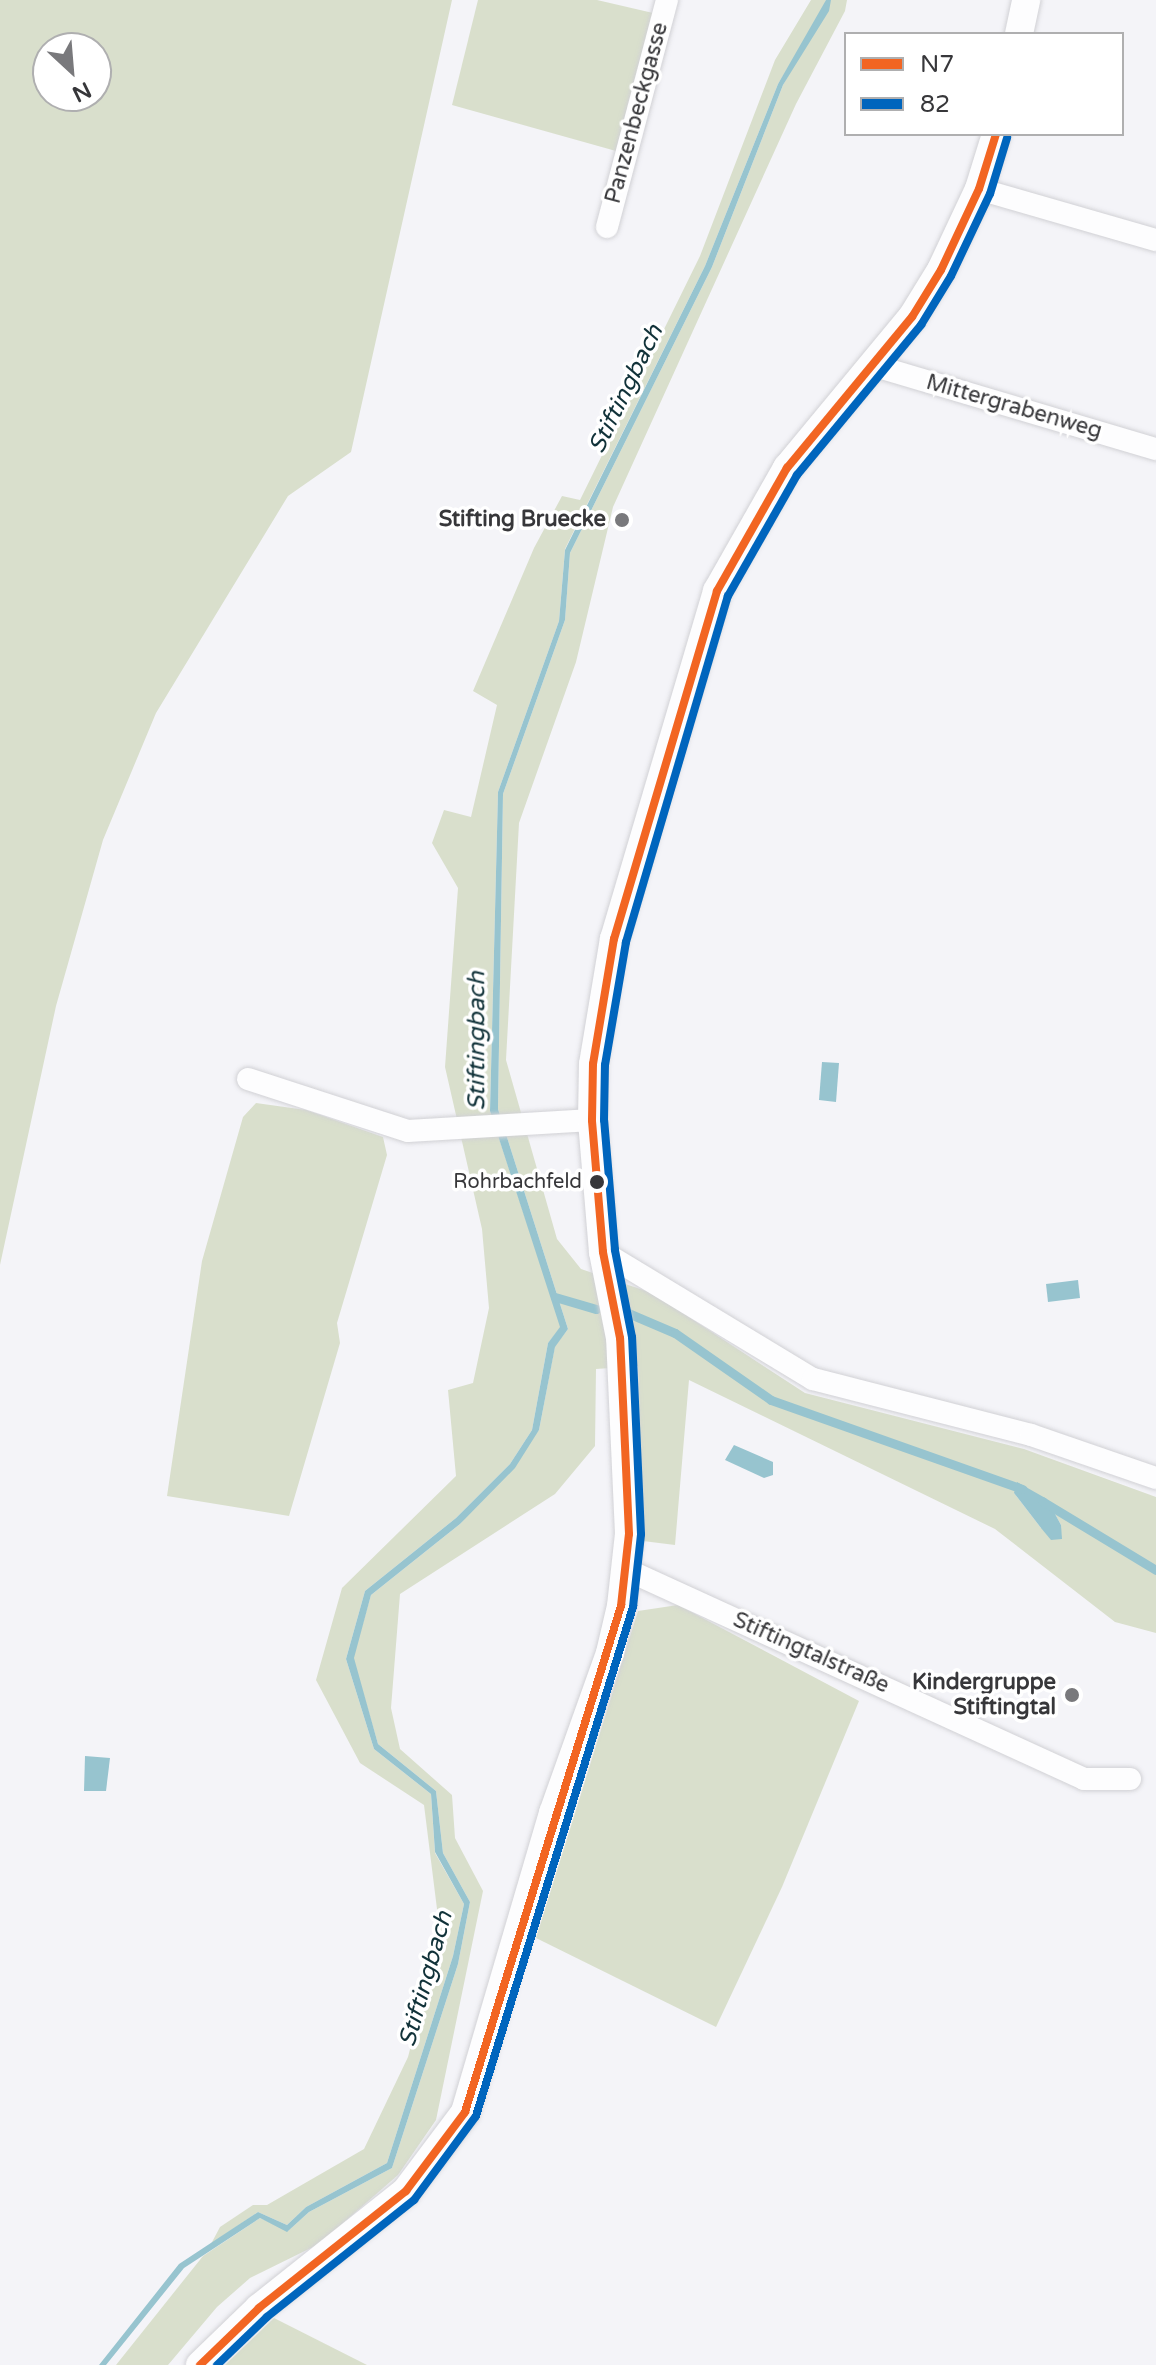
<!DOCTYPE html>
<html>
<head>
<meta charset="utf-8">
<style>
	body { margin:0 }
	#map { position:relative; width:1156px; height:2365px; overflow:hidden; background:#f4f4f8; font-family:"Varela Round",sans-serif }
	div>[style] { position:absolute }
	.green>* { inset:0; background:#d9dfcc }
	.water>* { inset:0; background:#97c4cf }
	.stream>* { height:9px; margin:-4.5px; padding:0 4.5px; transform-origin:4.5px; border-radius:4.5px; background:#97c4cf }
	.roads { filter:drop-shadow(0 0 2px #d1d1d5) drop-shadow(0 0 2px #d1d1d5) }
	.minor>* { height:22px; margin:-11px; padding:0 11px; transform-origin:11px; border-radius:11px; background:#fdfdfe }
	.tertiary>* { height:28px; margin:-14px; padding:0 14px; transform-origin:14px; border-radius:14px; background:#fdfdfe }
	.bus-1>* { height:8px; margin:-4px; padding:0 4px; transform-origin:4px; border-radius:4px; background:#f26522 }
	.bus-2>* { height:8px; margin:-4px; padding:0 4px; transform-origin:4px; border-radius:4px; background:#0065bd }
	.dots>* { width:22px; height:22px; translate:-50% -50%; box-sizing:border-box; border:4px solid #fff; border-radius:50% }
	span { translate:-50% -50%; white-space:nowrap; text-align:center; line-height:1.15; -webkit-text-stroke:7px #fff; paint-order:stroke }
	.bus-label { font-size:20px; color:#37373a }
	.right { translate:-100% -50%; text-align:right }
	.street-label { font-size:22px; color:#37373a }
	.poi-label { font-size:22px; color:#37373a; font-weight:700 }
	.water-label { font-size:24px; color:#113239; font-style:italic }
	.legend { position:absolute; left:844px; top:32px; width:280px; height:104px; box-sizing:border-box; background:#fff; border:2px solid #afafb0; margin:0; padding:10px 14px; list-style:none; font-size:24px; color:#37373a }
	.legend li { display:flex; align-items:center; gap:16px; height:40px }
	.legend b { width:40px; border:2px solid #afafb0 }
	.north { position:absolute; left:32px; top:32px; width:80px; height:80px; box-sizing:border-box; background:#fff; border:2px solid #afafb0; border-radius:50%; rotate:154deg; font-size:22px; font-weight:700; line-height:32px; text-align:center; color:#37373a }
	.north::after { content:''; display:block; margin:auto; width:28px; height:36px; background:#79797c; clip-path:polygon(50% 0,100% 100%,50% 72%,0 100%) }
</style>
</head>
<body>
<div id="map">
	<div class="green">
		<div style="clip-path:polygon(evenodd,0 0,452px 0,351px 452px,288px 496px,156px 713px,103px 840px,56px 1006px,0 1265px,0 0,48px 48px,96px 48px,96px 96px,48px 96px,48px 48px)"></div>
		<div style="clip-path:polygon(478px 0,597px 0,653px 13px,616px 151px,452px 105px)"></div>
		<div style="clip-path:polygon(811px 0,826px 0,824px 9px,778px 84px,705px 266px,565px 549px,559px 621px,498px 792px,490px 1111px,561px 1327px,548px 1343px,532px 1430px,510px 1464px,456px 1518px,365px 1591px,346px 1659px,374px 1749px,431px 1794px,435px 1853px,464px 1904px,453px 1956px,387px 2163px,306px 2207px,287px 2225px,258px 2212px,211px 2244px,220px 2227px,253px 2205px,267px 2205px,364px 2149px,408px 2057px,440px 1933px,424px 1805px,360px 1763px,316px 1680px,342px 1588px,456px 1476px,448px 1390px,473px 1383px,489px 1308px,482px 1229px,445px 1067px,458px 888px,432px 843px,444px 810px,471px 817px,497px 705px,473px 691px,534px 548px,562px 496px,580px 500px,700px 256px,775px 60px)"></div>
		<div style="clip-path:polygon(evenodd,831px 0,847px 0,845px 11px,796px 104px,613px 507px,576px 662px,519px 823px,506px 1060px,557px 1239px,581px 1269px,652px 1293px,805px 1393px,1024px 1449px,1156px 1497px,1156px 1633px,1115px 1622px,995px 1529px,689px 1380px,675px 1545px,643px 1541px,638px 1366px,596px 1369px,595px 1446px,555px 1494px,400px 1594px,391px 1708px,400px 1749px,452px 1795px,455px 1838px,483px 1891px,436px 2120px,398px 2175px,319px 2244px,250px 2278px,217px 2307px,168px 2365px,116px 2365px,203px 2256px,260px 2218px,288px 2231px,309px 2212px,392px 2168px,458px 1964px,470px 1902px,443px 1853px,436px 1791px,378px 1744px,353px 1658px,371px 1595px,460px 1524px,539px 1430px,555px 1346px,568px 1329px,498px 1109px,503px 794px,565px 620px,570px 553px,712px 267px,783px 85px,831px 0,1014px 1493px,1047px 1499px,1061px 1525px,1041px 1528px,1014px 1493px)"></div>
		<div style="clip-path:polygon(256px 1103px,306px 1110px,383px 1137px,387px 1155px,337px 1323px,340px 1343px,289px 1516px,167px 1496px,202px 1261px,243px 1117px)"></div>
		<div style="clip-path:polygon(678px 1605px,859px 1701px,782px 1887px,716px 2027px,536px 1938px,638px 1611px)"></div>
		<div style="clip-path:polygon(274px 2318px,367px 2365px,225px 2365px)"></div>
	</div>
	<div class="water">
		<div style="clip-path:polygon(826px 0,831px 0,829px 11px,783px 85px,712px 267px,570px 553px,565px 620px,503px 794px,498px 1109px,568px 1329px,555px 1347px,539px 1430px,515px 1468px,460px 1524px,371px 1595px,354px 1658px,378px 1744px,436px 1791px,443px 1853px,470px 1902px,458px 1964px,392px 2168px,309px 2212px,287px 2232px,260px 2218px,184px 2268px,106px 2365px,99px 2365px,179px 2264px,258px 2212px,287px 2225px,306px 2207px,387px 2163px,453px 1956px,464px 1904px,435px 1852px,431px 1794px,374px 1749px,346px 1659px,365px 1591px,456px 1518px,510px 1464px,532px 1430px,548px 1343px,560px 1327px,490px 1111px,498px 792px,559px 621px,565px 550px,705px 266px,778px 84px)"></div>
		<div style="clip-path:polygon(822px 1062px,839px 1063px,836px 1102px,819px 1100px)"></div>
		<div style="clip-path:polygon(1078px 1280px,1080px 1298px,1048px 1302px,1046px 1284px)"></div>
		<div style="clip-path:polygon(734px 1445px,773px 1462px,773px 1475px,764px 1478px,725px 1460px)"></div>
		<div style="clip-path:polygon(1017px 1482px,1047px 1499px,1061px 1525px,1062px 1539px,1051px 1540px,1041px 1528px,1014px 1493px)"></div>
		<div style="clip-path:polygon(85px 1756px,110px 1758px,106px 1791px,84px 1791px)"></div>
	</div>
	<div class="stream">
		<div style="left:555px;top:1297px;width:43px;rotate:16.3deg"></div>
		<div style="left:628px;top:1313px;width:51px;rotate:23.1deg"></div>
		<div style="left:675px;top:1333px;width:117px;rotate:34.9deg"></div>
		<div style="left:771px;top:1400px;width:267px;rotate:19.5deg"></div>
		<div style="left:1042px;top:1501px;width:133px;rotate:31.2deg"></div>
	</div>
	<div class="roads">
		<div class="minor">
			<div style="left:979px;top:189px;width:184px;rotate:16.1deg"></div>
			<div style="left:607px;top:227px;width:235px;rotate:-75.2deg"></div>
			<div style="left:872px;top:365px;width:296px;rotate:16.5deg"></div>
			<div style="left:248px;top:1079px;width:168px;rotate:18deg"></div>
			<div style="left:408px;top:1131px;width:184px;rotate:-3.4deg"></div>
			<div style="left:603px;top:1252px;width:245px;rotate:31.2deg"></div>
			<div style="left:813px;top:1379px;width:225px;rotate:14.4deg"></div>
			<div style="left:1031px;top:1435px;width:132px;rotate:19deg"></div>
			<div style="left:625px;top:1569px;width:505px;rotate:24.58deg"></div>
			<div style="left:1084px;top:1779px;width:46px"></div>
		</div>
		<div class="tertiary">
			<div style="left:1019px;top:34px;width:35px;rotate:-78deg"></div>
			<div style="left:200px;top:2365px;width:82px;rotate:-44deg"></div>
			<div style="left:259px;top:2308px;width:188px;rotate:-38.5deg"></div>
			<div style="left:406px;top:2191px;width:99px;rotate:-53.2deg"></div>
			<div style="left:465px;top:2112px;width:312px;rotate:-73.6deg"></div>
			<div style="left:553px;top:1813px;width:170px;rotate:-70.4deg"></div>
			<div style="left:610px;top:1653px;width:48px;rotate:-76.8deg"></div>
			<div style="left:621px;top:1606px;width:72px;rotate:-83.7deg"></div>
			<div style="left:629px;top:1534px;width:196px;rotate:-92.6deg"></div>
			<div style="left:620px;top:1338px;width:88px;rotate:-101.2deg"></div>
			<div style="left:603px;top:1252px;width:132px;rotate:-94.8deg"></div>
			<div style="left:592px;top:1120px;width:56px;rotate:-89deg"></div>
			<div style="left:593px;top:1064px;width:127px;rotate:-80.5deg"></div>
			<div style="left:614px;top:939px;width:363px;rotate:-73.5deg"></div>
			<div style="left:717px;top:591px;width:142px;rotate:-60.4deg"></div>
			<div style="left:787px;top:468px;width:196px;rotate:-50.4deg"></div>
			<div style="left:912px;top:317px;width:55px;rotate:-58.3deg"></div>
			<div style="left:941px;top:270px;width:89px;rotate:-64.9deg"></div>
			<div style="left:979px;top:189px;width:58px;rotate:-72.8deg"></div>
		</div>
	</div>
	<div class="bus-1">
		<div style="left:200px;top:2365px;width:82px;rotate:-44deg"></div>
		<div style="left:259px;top:2308px;width:188px;rotate:-38.5deg"></div>
		<div style="left:406px;top:2191px;width:99px;rotate:-53.2deg"></div>
		<div style="left:465px;top:2112px;width:530px;rotate:-72.87deg"></div>
		<div style="left:621px;top:1606px;width:72px;rotate:-83.7deg"></div>
		<div style="left:629px;top:1534px;width:196px;rotate:-92.6deg"></div>
		<div style="left:620px;top:1338px;width:88px;rotate:-101.2deg"></div>
		<div style="left:603px;top:1252px;width:132px;rotate:-94.8deg"></div>
		<div style="left:592px;top:1120px;width:56px;rotate:-89deg"></div>
		<div style="left:593px;top:1064px;width:127px;rotate:-80.5deg"></div>
		<div style="left:614px;top:939px;width:363px;rotate:-73.5deg"></div>
		<div style="left:717px;top:591px;width:142px;rotate:-60.4deg"></div>
		<div style="left:787px;top:468px;width:196px;rotate:-50.4deg"></div>
		<div style="left:912px;top:317px;width:55px;rotate:-58.3deg"></div>
		<div style="left:941px;top:270px;width:89px;rotate:-64.9deg"></div>
		<div style="left:979px;top:189px;width:58px;rotate:-72.8deg"></div>
	</div>
	<div class="bus-2">
		<div style="left:217px;top:2365px;width:69px;rotate:-43.8deg"></div>
		<div style="left:267px;top:2317px;width:188px;rotate:-38.5deg"></div>
		<div style="left:414px;top:2200px;width:104px;rotate:-53.6deg"></div>
		<div style="left:476px;top:2116px;width:533px;rotate:-72.86deg"></div>
		<div style="left:633px;top:1607px;width:73px;rotate:-83.7deg"></div>
		<div style="left:641px;top:1534px;width:197px;rotate:-92.6deg"></div>
		<div style="left:632px;top:1337px;width:89px;rotate:-101.1deg"></div>
		<div style="left:615px;top:1250px;width:130px;rotate:-94.8deg"></div>
		<div style="left:604px;top:1120px;width:55px;rotate:-89deg"></div>
		<div style="left:605px;top:1065px;width:125px;rotate:-80.3deg"></div>
		<div style="left:626px;top:942px;width:361px;rotate:-73.6deg"></div>
		<div style="left:728px;top:596px;width:139px;rotate:-60.3deg"></div>
		<div style="left:797px;top:475px;width:195px;rotate:-50.4deg"></div>
		<div style="left:921px;top:325px;width:57px;rotate:-58.5deg"></div>
		<div style="left:951px;top:276px;width:91px;rotate:-64.6deg"></div>
		<div style="left:990px;top:194px;width:59px;rotate:-73.1deg"></div>
	</div>
	<div class="dots">
		<div style="left:622px;top:520px;background:#79797c"></div>
		<div style="left:597px;top:1182px;background:#37373a"></div>
		<div style="left:1072px;top:1695px;background:#79797c"></div>
	</div>
	<div class="bus-label">
		<span class="right" style="left:582px;top:1182px">Rohrbachfeld</span>
	</div>
	<div class="street-label">
		<span style="left:637px;top:113px;rotate:-75deg">Panzenbeckgasse</span>
		<span style="left:1014px;top:407px;rotate:16deg">Mittergrabenweg</span>
		<span style="left:811px;top:1653px;rotate:24deg">Stiftingtalstraße</span>
	</div>
	<div class="poi-label">
		<span class="right" style="left:606px;top:520px">Stifting Bruecke</span>
		<span class="right" style="left:1056px;top:1695px">Kindergruppe<br>Stiftingtal</span>
	</div>
	<div class="water-label">
		<span style="left:626px;top:389px;rotate:-64deg">Stiftingbach</span>
		<span style="left:477px;top:1041px;rotate:-90deg">Stiftingbach</span>
		<span style="left:426px;top:1979px;rotate:-74deg">Stiftingbach</span>
	</div>
	<ul class="legend">
	<li><b style="height:10px;background:#f26522"></b>N7</li>
	<li><b style="height:10px;background:#0065bd"></b>82</li>
	</ul>
	<div class="north">N</div>
</div>
</body>
</html>
